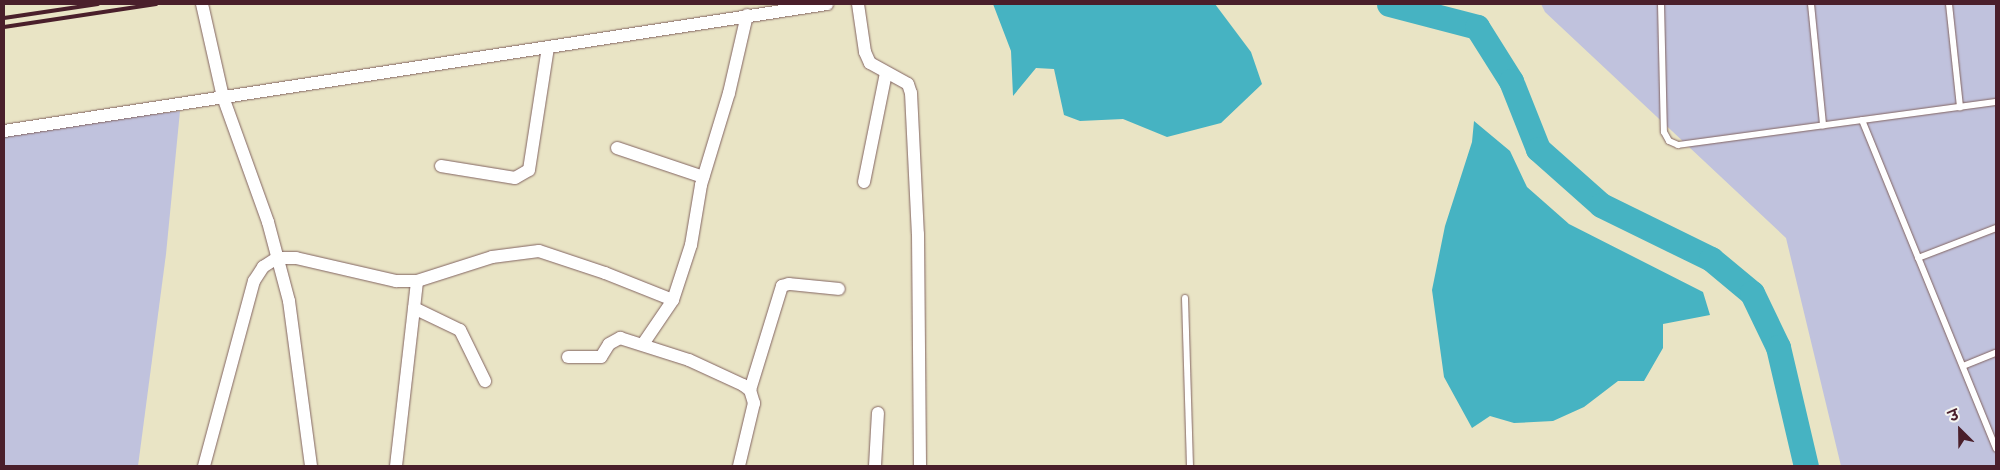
<!DOCTYPE html>
<html>
<head>
<meta charset="utf-8">
<style>
	body { margin:0 }
	#map { position:relative; width:2000px; height:470px; overflow:hidden; background:#e9e4c5; font-family:Itim,"Playpen Sans Deva",sans-serif }
	div>[style] { position:absolute }
	.industrial>* { inset:0; background:#c0c2dd }
	.water>* { inset:0; background:#46b3c2 }
	.river>* { height:25px; margin:-12.5px; padding:0 12.5px; transform-origin:12.5px; border-radius:12.5px; background:#46b3c2 }
	.roads { filter:drop-shadow(0 0 1px #826461) drop-shadow(0 0 1px #826461) }
	.service>* { height:6px; margin:-3px; padding:0 3px; transform-origin:3px; border-radius:3px; background:#fff }
	.minor>* { height:12px; margin:-6px; padding:0 6px; transform-origin:6px; border-radius:6px; background:#fff }
	.rail>* { height:4px; margin:-2px; padding:0 2px; transform-origin:2px; border-radius:2px; background:#4a1f2b }
	span { translate:-50% -50%; white-space:nowrap; text-align:center; line-height:1.15; -webkit-text-stroke:4.5px #f6f6f2; paint-order:stroke }
	.frame { position:absolute; inset:0; border:5px solid #4a1f2b; pointer-events:none }
	.north { position:absolute; left:1935px; top:405px; width:50px; height:50px; -webkit-text-stroke:4px #f6f6f2; paint-order:stroke; rotate:337deg; font-size:14px; font-weight:700; line-height:20px; text-align:center; color:#4a1f2b }
	.north::after { content:''; display:block; margin:auto; width:18px; height:22px; background:#4a1f2b; clip-path:polygon(50% 0,100% 100%,50% 72%,0 100%) }
</style>
</head>
<body>
<div id="map">
	<div class="industrial">
		<div style="clip-path:polygon(1541px 4px,1996px 4px,1996px 466px,1841px 466px,1786px 238px,1545px 12px)"></div>
		<div style="clip-path:polygon(180px 111px,166px 254px,138px 466px,4px 466px,4px 132px)"></div>
	</div>
	<div class="water">
		<div style="clip-path:polygon(993px 4px,1215px 4px,1251px 52px,1262px 84px,1221px 123px,1167px 137px,1123px 119px,1080px 121px,1064px 115px,1054px 69px,1036px 68px,1013px 96px,1011px 51px)"></div>
		<div style="clip-path:polygon(1474px 121px,1510px 151px,1527px 187px,1569px 224px,1703px 292px,1710px 315px,1663px 324px,1663px 348px,1644px 381px,1618px 381px,1584px 407px,1553px 421px,1514px 423px,1490px 416px,1472px 428px,1444px 377px,1432px 290px,1445px 226px,1472px 142px)"></div>
	</div>
	<div class="river">
		<div style="left:1389px;top:4px;width:91px;rotate:14.6deg"></div>
		<div style="left:1477px;top:27px;width:64px;rotate:57.8deg"></div>
		<div style="left:1511px;top:81px;width:73px;rotate:68.3deg"></div>
		<div style="left:1538px;top:149px;width:84px;rotate:41.6deg"></div>
		<div style="left:1601px;top:205px;width:123px;rotate:26.1deg"></div>
		<div style="left:1711px;top:259px;width:53px;rotate:39.7deg"></div>
		<div style="left:1752px;top:293px;width:60px;rotate:64.3deg"></div>
		<div style="left:1778px;top:347px;width:122px;rotate:76.8deg"></div>
	</div>
	<div class="roads">
		<div class="service">
			<div style="left:1661px;top:4px;width:128px;rotate:88.7deg"></div>
			<div style="left:1664px;top:132px;width:10px;rotate:61deg"></div>
			<div style="left:1669px;top:141px;width:10px;rotate:24deg"></div>
			<div style="left:1678px;top:145px;width:321px;rotate:-7.7deg"></div>
			<div style="left:1811px;top:4px;width:122px;rotate:84.3deg"></div>
			<div style="left:1949px;top:4px;width:104px;rotate:83.9deg"></div>
			<div style="left:1862px;top:120px;width:355px;rotate:67.8deg"></div>
			<div style="left:1918px;top:258px;width:84px;rotate:-21deg"></div>
			<div style="left:1185px;top:298px;width:168px;rotate:88.3deg"></div>
			<div style="left:1963px;top:366px;width:35px;rotate:-22deg"></div>
		</div>
		<div class="minor">
			<div style="left:202px;top:4px;width:95px;rotate:77.3deg"></div>
			<div style="left:223px;top:97px;width:133px;rotate:70.2deg"></div>
			<div style="left:268px;top:222px;width:82px;rotate:75.1deg"></div>
			<div style="left:289px;top:301px;width:166px;rotate:82.4deg"></div>
			<div style="left:858px;top:4px;width:49px;rotate:81.7deg"></div>
			<div style="left:865px;top:52px;width:12px;rotate:66deg"></div>
			<div style="left:870px;top:63px;width:43px;rotate:28.9deg"></div>
			<div style="left:908px;top:84px;width:9px;rotate:72deg"></div>
			<div style="left:911px;top:93px;width:141px;rotate:87.2deg"></div>
			<div style="left:918px;top:234px;width:232px;rotate:89.5deg"></div>
			<div style="left:4px;top:131px;width:833px;rotate:-8.77deg"></div>
			<div style="left:617px;top:148px;width:91px;rotate:18.6deg"></div>
			<div style="left:441px;top:166px;width:75px;rotate:9.2deg"></div>
			<div style="left:515px;top:178px;width:16px;rotate:-30deg"></div>
			<div style="left:529px;top:170px;width:124px;rotate:-81.2deg"></div>
			<div style="left:864px;top:182px;width:111px;rotate:-78.6deg"></div>
			<div style="left:414px;top:308px;width:51px;rotate:25.6deg"></div>
			<div style="left:460px;top:330px;width:57px;rotate:63.9deg"></div>
			<div style="left:643px;top:344px;width:53px;rotate:-55.7deg"></div>
			<div style="left:673px;top:300px;width:58px;rotate:-71.9deg"></div>
			<div style="left:691px;top:245px;width:61px;rotate:-80.5deg"></div>
			<div style="left:701px;top:185px;width:96px;rotate:-73.1deg"></div>
			<div style="left:729px;top:93px;width:80px;rotate:-77deg"></div>
			<div style="left:568px;top:357px;width:33px"></div>
			<div style="left:601px;top:357px;width:15px;rotate:-58deg"></div>
			<div style="left:609px;top:344px;width:13px;rotate:-29deg"></div>
			<div style="left:620px;top:338px;width:72px;rotate:17.7deg"></div>
			<div style="left:689px;top:360px;width:60px;rotate:24.8deg"></div>
			<div style="left:743px;top:385px;width:9px;rotate:36deg"></div>
			<div style="left:750px;top:390px;width:14px;rotate:73deg"></div>
			<div style="left:754px;top:403px;width:65px;rotate:103.4deg"></div>
			<div style="left:750px;top:390px;width:109px;rotate:-72.9deg"></div>
			<div style="left:782px;top:286px;width:7px;rotate:-16deg"></div>
			<div style="left:789px;top:284px;width:50px;rotate:5.7deg"></div>
			<div style="left:204px;top:466px;width:192px;rotate:-74.9deg"></div>
			<div style="left:254px;top:281px;width:17px;rotate:-57deg"></div>
			<div style="left:263px;top:267px;width:17px;rotate:-33deg"></div>
			<div style="left:277px;top:258px;width:19px"></div>
			<div style="left:296px;top:258px;width:103px;rotate:13deg"></div>
			<div style="left:396px;top:281px;width:21px"></div>
			<div style="left:417px;top:281px;width:79px;rotate:-17.7deg"></div>
			<div style="left:492px;top:257px;width:47px;rotate:-7.3deg"></div>
			<div style="left:539px;top:251px;width:70px;rotate:18.4deg"></div>
			<div style="left:605px;top:273px;width:73px;rotate:21.7deg"></div>
			<div style="left:396px;top:466px;width:186px;rotate:-83.5deg"></div>
			<div style="left:875px;top:466px;width:53px;rotate:-86.8deg"></div>
		</div>
	</div>
	<div class="rail">
		<div style="left:4px;top:18px;width:95px;rotate:-8.5deg"></div>
		<div style="left:4px;top:27px;width:154px;rotate:-8.6deg"></div>
	</div>
	<div class="frame"></div>
	<div class="north">उ</div>
</div>
</body>
</html>
